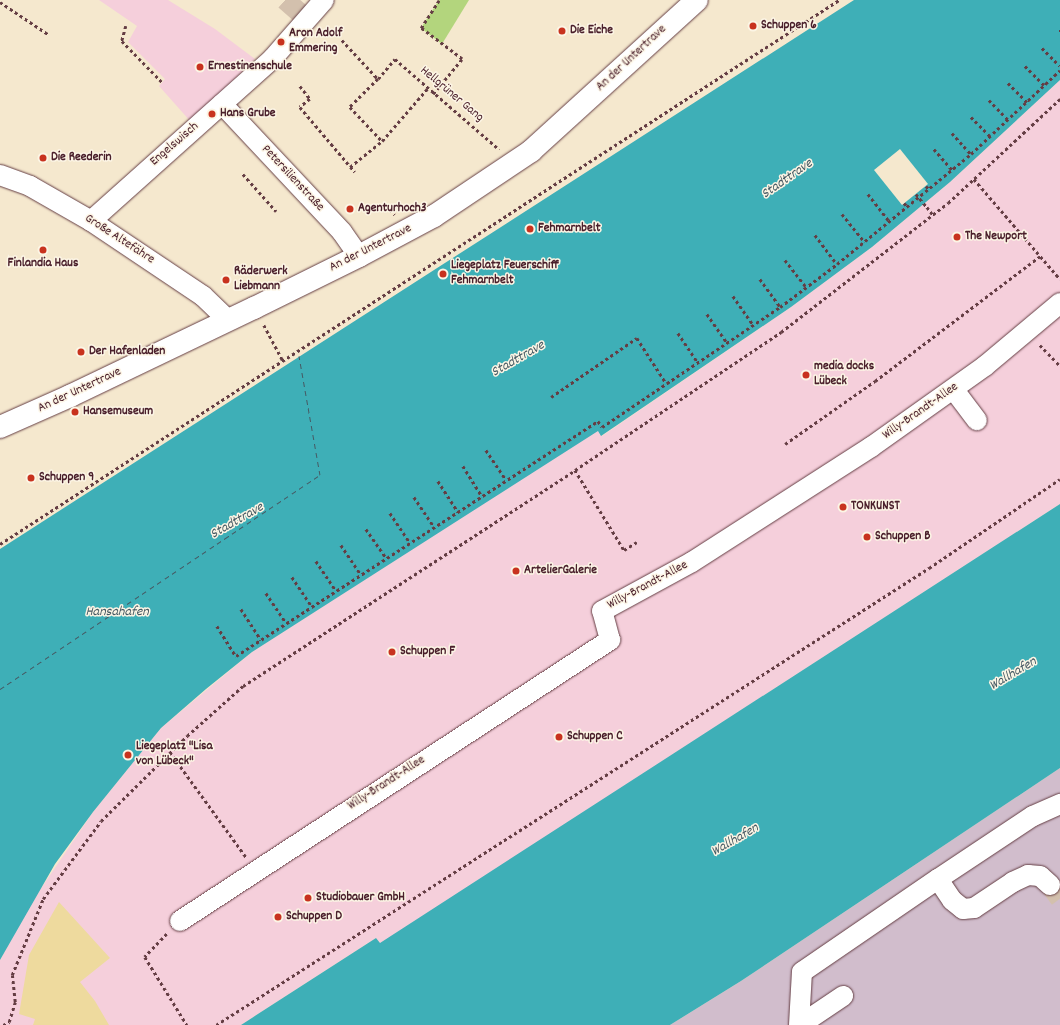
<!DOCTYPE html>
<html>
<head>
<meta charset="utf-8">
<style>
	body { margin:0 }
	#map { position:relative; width:1060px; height:1025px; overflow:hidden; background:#f5e8ce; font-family:Dekko,sans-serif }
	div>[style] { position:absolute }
	.built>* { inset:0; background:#f5cfdb }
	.industrial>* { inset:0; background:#d1bdcc }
	.green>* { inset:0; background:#b3d57d }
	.sand>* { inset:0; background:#eeda9e }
	.water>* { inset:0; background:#3eafb7 }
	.pier>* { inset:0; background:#f5e8ce }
	.ferry>* { height:1px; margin-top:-0.5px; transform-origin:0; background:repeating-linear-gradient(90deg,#455963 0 5px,transparent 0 9px) }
	.minor-tunnel>* { height:20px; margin-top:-10px; transform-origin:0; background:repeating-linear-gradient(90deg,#d3c0ad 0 20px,transparent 0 30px) }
	.path>* { height:2.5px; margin-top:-1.25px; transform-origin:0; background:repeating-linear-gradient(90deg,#643d43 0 3px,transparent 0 6px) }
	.roads { filter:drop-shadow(0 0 1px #643d43) drop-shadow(0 0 1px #643d43) }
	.minor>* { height:20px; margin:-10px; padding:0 10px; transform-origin:10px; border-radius:10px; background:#fff }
	.major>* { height:22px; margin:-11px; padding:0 11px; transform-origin:11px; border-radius:11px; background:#fff }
	.path-bridge>* { height:2.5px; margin-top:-1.25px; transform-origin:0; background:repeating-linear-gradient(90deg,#643d43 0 3px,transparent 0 6px) }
	.dots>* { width:11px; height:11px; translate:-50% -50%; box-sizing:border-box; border:2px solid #fcf5e5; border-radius:50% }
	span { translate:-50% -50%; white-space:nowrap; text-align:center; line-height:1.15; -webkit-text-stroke:3px #fcf5e5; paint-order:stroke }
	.poi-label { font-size:13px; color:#4a1f2b; font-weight:700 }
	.left { translate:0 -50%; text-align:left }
	.street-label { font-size:13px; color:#4a1f2b }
	.water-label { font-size:14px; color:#455963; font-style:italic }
</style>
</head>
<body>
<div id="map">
	<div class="built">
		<div style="clip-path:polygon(99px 0,168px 0,215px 29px,255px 59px,191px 122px,159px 86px,165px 79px,128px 42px,137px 26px)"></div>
		<div style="clip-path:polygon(1060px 80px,1060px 504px,380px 944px,376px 938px,241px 1025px,0 1025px,0 960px,31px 903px,93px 812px,161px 728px,252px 652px,598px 430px,602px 436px,791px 307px,872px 247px,950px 182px)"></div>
	</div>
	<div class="industrial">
		<div style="clip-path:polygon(1060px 768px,1060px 1025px,670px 1025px,741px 981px)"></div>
	</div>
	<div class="green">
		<div style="clip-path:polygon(439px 0,469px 0,442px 44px,421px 28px)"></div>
	</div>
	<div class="sand">
		<div style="clip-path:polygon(59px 902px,110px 958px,80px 982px,95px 1001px,109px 1025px,33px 1025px,35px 1019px,19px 1014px,29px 955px)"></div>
	</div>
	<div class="water">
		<div style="clip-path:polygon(854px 0,1060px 0,1060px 80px,950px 182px,872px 247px,791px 307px,601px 436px,598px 431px,252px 652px,206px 689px,161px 728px,93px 812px,55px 864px,0 960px,0 549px)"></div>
		<div style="clip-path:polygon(1060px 504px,1060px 768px,741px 981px,670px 1025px,241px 1025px,376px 938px,380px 943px)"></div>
	</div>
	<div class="pier">
		<div style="clip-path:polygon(900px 149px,928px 184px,902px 205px,874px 170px)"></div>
	</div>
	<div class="ferry">
		<div style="left:0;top:689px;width:385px;rotate:-33.8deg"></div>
		<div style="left:320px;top:475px;width:121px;rotate:-100deg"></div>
	</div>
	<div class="minor-tunnel">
		<div style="left:285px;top:0;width:20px;rotate:41deg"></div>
		<div style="left:1050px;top:885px;width:17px;rotate:54deg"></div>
	</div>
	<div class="path">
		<div style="left:0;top:2px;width:58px;rotate:33.7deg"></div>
		<div style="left:126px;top:26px;width:16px;rotate:105deg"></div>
		<div style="left:122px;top:41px;width:57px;rotate:45.7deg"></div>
		<div style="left:1059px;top:31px;width:1px"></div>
		<div style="left:342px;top:40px;width:53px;rotate:47.3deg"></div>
		<div style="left:378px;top:79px;width:26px;rotate:-50deg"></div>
		<div style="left:395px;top:59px;width:138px;rotate:40.9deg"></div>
		<div style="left:1042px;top:48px;width:25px;rotate:45deg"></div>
		<div style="left:1025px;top:66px;width:27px;rotate:45deg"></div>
		<div style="left:378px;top:79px;width:40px;rotate:135deg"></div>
		<div style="left:350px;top:107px;width:47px;rotate:46.7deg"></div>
		<div style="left:1008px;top:83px;width:27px;rotate:45deg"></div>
		<div style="left:300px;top:86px;width:16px;rotate:52deg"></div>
		<div style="left:310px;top:99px;width:13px;rotate:141deg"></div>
		<div style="left:300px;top:107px;width:85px;rotate:49.8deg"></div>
		<div style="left:433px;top:94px;width:45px;rotate:-50.4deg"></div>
		<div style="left:462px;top:59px;width:51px;rotate:-142.9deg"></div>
		<div style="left:421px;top:28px;width:33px;rotate:-57deg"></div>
		<div style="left:989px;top:100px;width:28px;rotate:46deg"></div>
		<div style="left:971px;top:117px;width:27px;rotate:45deg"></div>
		<div style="left:952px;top:133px;width:28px;rotate:48deg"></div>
		<div style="left:934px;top:149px;width:28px;rotate:49deg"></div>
		<div style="left:350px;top:167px;width:41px;rotate:-39.1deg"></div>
		<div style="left:382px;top:141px;width:69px;rotate:-49.1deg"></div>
		<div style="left:243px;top:174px;width:50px;rotate:48.3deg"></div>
		<div style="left:974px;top:179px;width:132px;rotate:49.3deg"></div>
		<div style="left:926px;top:186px;width:4px;rotate:45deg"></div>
		<div style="left:868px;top:194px;width:36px;rotate:52deg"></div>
		<div style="left:904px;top:203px;width:6px;rotate:45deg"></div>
		<div style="left:386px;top:205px;width:13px;rotate:48deg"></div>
		<div style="left:927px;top:207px;width:10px;rotate:53deg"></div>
		<div style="left:842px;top:214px;width:36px;rotate:51deg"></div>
		<div style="left:815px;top:235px;width:36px;rotate:53deg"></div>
		<div style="left:785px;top:260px;width:34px;rotate:52deg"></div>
		<div style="left:760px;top:279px;width:34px;rotate:54deg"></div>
		<div style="left:733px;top:296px;width:35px;rotate:55deg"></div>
		<div style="left:707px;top:314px;width:35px;rotate:55deg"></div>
		<div style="left:264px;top:325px;width:40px;rotate:62deg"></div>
		<div style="left:678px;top:333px;width:36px;rotate:56deg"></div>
		<div style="left:1040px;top:345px;width:29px;rotate:46deg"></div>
		<div style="left:551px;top:397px;width:104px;rotate:-34.5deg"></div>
		<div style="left:637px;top:338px;width:54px;rotate:57.2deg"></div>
		<div style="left:785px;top:444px;width:110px;rotate:-35deg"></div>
		<div style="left:875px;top:381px;width:207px;rotate:-37.1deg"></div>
		<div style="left:486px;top:450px;width:36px;rotate:56deg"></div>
		<div style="left:463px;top:466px;width:36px;rotate:58deg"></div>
		<div style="left:575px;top:470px;width:94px;rotate:58.5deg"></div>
		<div style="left:624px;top:550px;width:15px;rotate:-32deg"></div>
		<div style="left:438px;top:481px;width:37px;rotate:57deg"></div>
		<div style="left:414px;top:497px;width:36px;rotate:56deg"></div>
		<div style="left:390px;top:513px;width:36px;rotate:56deg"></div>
		<div style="left:366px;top:529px;width:35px;rotate:55deg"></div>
		<div style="left:0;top:544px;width:1000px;rotate:-32.96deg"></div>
		<div style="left:341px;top:545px;width:36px;rotate:56deg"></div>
		<div style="left:316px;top:561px;width:36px;rotate:56deg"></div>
		<div style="left:292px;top:577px;width:36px;rotate:56deg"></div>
		<div style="left:266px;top:593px;width:36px;rotate:56deg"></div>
		<div style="left:241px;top:609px;width:37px;rotate:57deg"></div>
		<div style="left:217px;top:626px;width:36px;rotate:58deg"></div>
		<div style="left:236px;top:656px;width:432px;rotate:-33deg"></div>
		<div style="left:598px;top:421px;width:7px;rotate:56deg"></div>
		<div style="left:602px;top:427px;width:215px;rotate:-34deg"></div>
		<div style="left:780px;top:307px;width:71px;rotate:-37deg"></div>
		<div style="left:837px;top:264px;width:173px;rotate:-39.4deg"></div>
		<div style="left:971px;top:154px;width:122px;rotate:-43.3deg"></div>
		<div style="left:170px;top:752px;width:130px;rotate:54.1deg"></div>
		<div style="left:167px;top:934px;width:32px;rotate:134deg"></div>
		<div style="left:145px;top:957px;width:80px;rotate:58.3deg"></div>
		<div style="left:3px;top:1025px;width:7px;rotate:-27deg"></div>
		<div style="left:9px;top:1022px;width:21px;rotate:-73deg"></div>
		<div style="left:15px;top:1002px;width:27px;rotate:-96deg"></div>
		<div style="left:12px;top:975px;width:82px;rotate:-67.8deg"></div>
		<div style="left:43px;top:899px;width:97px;rotate:-53.4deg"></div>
		<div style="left:101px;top:821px;width:121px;rotate:-44.7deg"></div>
		<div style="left:187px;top:736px;width:75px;rotate:-41.8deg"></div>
		<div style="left:243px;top:686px;width:396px;rotate:-33deg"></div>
		<div style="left:575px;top:470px;width:248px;rotate:-33.8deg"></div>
		<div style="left:781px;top:332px;width:211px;rotate:-37.7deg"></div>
		<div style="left:948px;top:203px;width:153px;rotate:-42.9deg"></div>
		<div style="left:216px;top:1025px;width:847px;rotate:-32.66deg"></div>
		<div style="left:929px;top:568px;width:158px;rotate:-34.2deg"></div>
	</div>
	<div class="roads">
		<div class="minor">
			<div style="left:222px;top:104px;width:175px;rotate:46.8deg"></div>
			<div style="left:342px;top:232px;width:29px;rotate:55deg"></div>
			<div style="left:0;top:175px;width:32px;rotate:20deg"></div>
			<div style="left:30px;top:186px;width:70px;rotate:29.8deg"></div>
			<div style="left:91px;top:221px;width:135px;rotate:33.8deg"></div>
			<div style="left:203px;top:296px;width:35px;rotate:44deg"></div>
			<div style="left:91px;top:221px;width:244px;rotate:-41.8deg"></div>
			<div style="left:273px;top:58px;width:77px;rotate:-48.7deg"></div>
			<div style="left:954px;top:390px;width:38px;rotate:53deg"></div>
			<div style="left:1050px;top:885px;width:13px;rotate:-138deg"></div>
			<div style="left:1040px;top:876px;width:12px;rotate:-175deg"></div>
			<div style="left:1028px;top:875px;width:17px;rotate:155deg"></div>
			<div style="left:1013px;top:882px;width:47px;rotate:146.3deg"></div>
			<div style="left:974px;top:908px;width:11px;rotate:175deg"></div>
			<div style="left:963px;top:909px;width:14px;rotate:-141deg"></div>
			<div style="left:952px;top:900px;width:25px;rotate:-124deg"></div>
			<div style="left:938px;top:879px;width:114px;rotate:-33.6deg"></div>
			<div style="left:1033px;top:816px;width:30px;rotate:-24deg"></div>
			<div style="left:180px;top:921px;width:514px;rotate:-33.16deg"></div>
			<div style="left:610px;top:640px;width:30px;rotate:-105deg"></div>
			<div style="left:602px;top:611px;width:102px;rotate:-28.6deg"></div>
			<div style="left:692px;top:562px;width:213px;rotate:-32.7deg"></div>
			<div style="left:871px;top:447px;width:140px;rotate:-35.4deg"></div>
			<div style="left:985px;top:366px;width:98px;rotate:-40deg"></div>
			<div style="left:799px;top:1025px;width:53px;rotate:-86.8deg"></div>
			<div style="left:802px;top:972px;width:165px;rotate:-34.4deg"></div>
			<div style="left:800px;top:1025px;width:52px;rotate:-34deg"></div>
		</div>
		<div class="major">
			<div style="left:0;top:427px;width:77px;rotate:-23.9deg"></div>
			<div style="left:70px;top:396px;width:204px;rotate:-25.6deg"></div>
			<div style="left:254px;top:308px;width:117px;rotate:-26.3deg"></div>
			<div style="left:359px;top:256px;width:85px;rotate:-28.1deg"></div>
			<div style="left:434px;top:216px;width:117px;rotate:-33.8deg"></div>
			<div style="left:531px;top:151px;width:224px;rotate:-42.3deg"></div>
		</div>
	</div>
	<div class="path-bridge">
		<div style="left:916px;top:194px;width:17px;rotate:50deg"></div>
	</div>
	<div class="dots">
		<div style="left:753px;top:26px;background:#c8321e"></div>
		<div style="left:562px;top:31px;background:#c8321e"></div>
		<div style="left:281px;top:42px;background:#c8321e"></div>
		<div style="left:200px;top:67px;background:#c8321e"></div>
		<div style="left:212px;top:114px;background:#c8321e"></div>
		<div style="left:43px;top:158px;background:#c8321e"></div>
		<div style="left:350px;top:209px;background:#c8321e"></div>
		<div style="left:530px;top:229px;background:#c8321e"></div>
		<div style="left:957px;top:237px;background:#c8321e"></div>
		<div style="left:43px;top:250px;background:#c8321e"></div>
		<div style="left:443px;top:274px;background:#c8321e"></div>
		<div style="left:226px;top:280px;background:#c8321e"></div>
		<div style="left:81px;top:352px;background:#c8321e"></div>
		<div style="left:806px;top:375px;background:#c8321e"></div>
		<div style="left:75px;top:412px;background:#c8321e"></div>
		<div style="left:31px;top:478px;background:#c8321e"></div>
		<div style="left:843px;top:507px;background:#c8321e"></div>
		<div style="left:867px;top:537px;background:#c8321e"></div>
		<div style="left:516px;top:571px;background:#c8321e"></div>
		<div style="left:392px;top:652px;background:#c8321e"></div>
		<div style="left:559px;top:737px;background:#c8321e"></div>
		<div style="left:128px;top:755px;background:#c8321e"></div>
		<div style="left:308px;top:898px;background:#c8321e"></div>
		<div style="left:278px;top:917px;background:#c8321e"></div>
	</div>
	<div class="poi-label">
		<span class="left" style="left:761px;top:26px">Schuppen 6</span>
		<span class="left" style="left:570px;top:31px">Die Eiche</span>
		<span class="left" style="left:289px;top:42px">Aron Adolf<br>Emmering</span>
		<span class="left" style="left:208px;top:67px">Ernestinenschule</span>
		<span class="left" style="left:220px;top:114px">Hans Grube</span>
		<span class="left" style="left:51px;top:158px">Die Reederin</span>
		<span class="left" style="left:358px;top:209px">Agenturhoch3</span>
		<span class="left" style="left:538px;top:229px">Fehmarnbelt</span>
		<span class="left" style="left:965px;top:237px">The Newport</span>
		<span style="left:43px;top:264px">Finlandia Haus</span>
		<span class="left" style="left:451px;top:274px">Liegeplatz Feuerschiff<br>Fehmarnbelt</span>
		<span class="left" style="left:234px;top:280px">Räderwerk<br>Liebmann</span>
		<span class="left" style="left:89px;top:352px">Der Hafenladen</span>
		<span class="left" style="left:814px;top:375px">media docks<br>Lübeck</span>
		<span class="left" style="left:83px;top:412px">Hansemuseum</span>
		<span class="left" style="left:39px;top:478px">Schuppen 9</span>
		<span class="left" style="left:851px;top:507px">TONKUNST</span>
		<span class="left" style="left:875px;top:537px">Schuppen B</span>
		<span class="left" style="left:524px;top:571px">ArtelierGalerie</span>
		<span class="left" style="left:400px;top:652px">Schuppen F</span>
		<span class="left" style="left:567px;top:737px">Schuppen C</span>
		<span class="left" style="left:136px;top:755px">Liegeplatz "Lisa<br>von Lübeck"</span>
		<span class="left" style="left:316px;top:898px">Studiobauer GmbH</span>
		<span class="left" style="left:286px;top:917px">Schuppen D</span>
	</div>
	<div class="street-label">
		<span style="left:632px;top:59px;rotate:-43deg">An der Untertrave</span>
		<span style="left:451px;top:95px;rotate:40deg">Hellgrüner Gang</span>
		<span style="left:175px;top:145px;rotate:-41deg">Engelswisch</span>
		<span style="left:292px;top:179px;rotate:47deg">Petersilienstraße</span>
		<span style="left:119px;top:240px;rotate:33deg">Große Altefähre</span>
		<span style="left:371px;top:249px;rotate:-27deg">An der Untertrave</span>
		<span style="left:80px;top:391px;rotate:-25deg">An der Untertrave</span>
		<span style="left:921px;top:412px;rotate:-35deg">Willy-Brandt-Allee</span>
		<span style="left:648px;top:586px;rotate:-28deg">Willy-Brandt-Allee</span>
		<span style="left:387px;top:784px;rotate:-33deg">Willy-Brandt-Allee</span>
	</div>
	<div class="water-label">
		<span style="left:787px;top:179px;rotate:-35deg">Stadttrave</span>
		<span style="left:518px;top:359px;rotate:-30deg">Stadttrave</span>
		<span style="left:237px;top:521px;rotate:-30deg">Stadttrave</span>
		<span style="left:117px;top:612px">Hansahafen</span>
		<span style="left:1013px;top:674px;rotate:-31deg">Wallhafen</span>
		<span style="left:735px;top:840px;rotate:-30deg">Wallhafen</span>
	</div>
</div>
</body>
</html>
